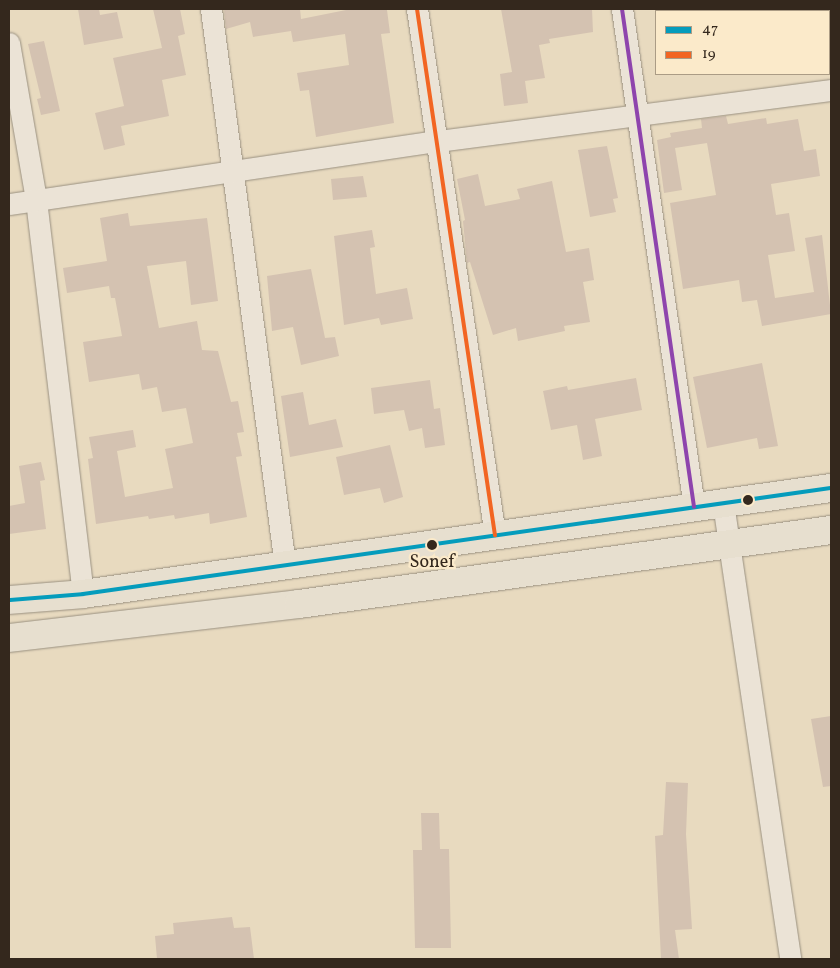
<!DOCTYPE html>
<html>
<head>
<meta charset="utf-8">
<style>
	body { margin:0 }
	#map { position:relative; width:840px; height:968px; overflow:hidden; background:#e8dabf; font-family:Vollkorn,serif }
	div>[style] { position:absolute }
	.building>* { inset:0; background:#d4c2b1 }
	.roads { filter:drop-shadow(0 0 1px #999080) drop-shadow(0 0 1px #999080) }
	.minor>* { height:21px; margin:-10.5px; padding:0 10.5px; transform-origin:10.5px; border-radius:10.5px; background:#ebe3d6 }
	.trunk>* { height:28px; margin:-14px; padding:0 14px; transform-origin:14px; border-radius:14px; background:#e7dfcf }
	.bus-1>* { height:4px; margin:-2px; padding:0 2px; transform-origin:2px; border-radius:2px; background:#059cbc }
	.bus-2>* { height:4px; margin:-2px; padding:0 2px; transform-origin:2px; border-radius:2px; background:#f26522 }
	.bus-3>* { height:4px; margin:-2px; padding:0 2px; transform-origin:2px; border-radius:2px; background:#8e44ad }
	.dots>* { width:14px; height:14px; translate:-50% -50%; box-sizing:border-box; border:2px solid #fbeaca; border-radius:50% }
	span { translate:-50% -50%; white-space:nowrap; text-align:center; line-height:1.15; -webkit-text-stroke:4.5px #fbeaca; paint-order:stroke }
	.bus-label { font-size:18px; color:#34281d }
	.frame { position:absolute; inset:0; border:10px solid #34281d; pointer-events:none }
	.legend { position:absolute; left:655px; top:10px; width:175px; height:65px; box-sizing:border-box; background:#fbeaca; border:1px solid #ab9c85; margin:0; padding:6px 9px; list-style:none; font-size:15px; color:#34281d }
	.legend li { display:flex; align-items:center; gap:10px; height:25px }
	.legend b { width:25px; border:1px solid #ab9c85 }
</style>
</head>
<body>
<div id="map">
	<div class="building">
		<div style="clip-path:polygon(78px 9px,99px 9px,100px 15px,117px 12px,123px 38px,84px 45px)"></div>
		<div style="clip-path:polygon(153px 9px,180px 9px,185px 34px,178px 36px,186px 75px,162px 80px,169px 116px,121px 126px,125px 145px,104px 150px,95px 113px,124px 106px,113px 58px,162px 48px)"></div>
		<div style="clip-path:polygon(224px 9px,300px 9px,301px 19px,351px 9px,387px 10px,390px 33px,381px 34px,394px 123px,316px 137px,309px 90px,300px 91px,297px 73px,349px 65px,345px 34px,293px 42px,291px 31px,253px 37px,250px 22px,226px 29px)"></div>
		<div style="clip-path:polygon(501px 9px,592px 9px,593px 32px,549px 39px,550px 43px,539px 45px,545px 78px,525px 81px,528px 103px,504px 106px,500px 74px,512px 72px)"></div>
		<div style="clip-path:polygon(44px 41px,60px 111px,41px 115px,37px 99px,41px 98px,28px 44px)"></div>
		<div style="clip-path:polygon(726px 116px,728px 124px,766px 118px,767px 124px,798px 119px,804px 151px,816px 149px,820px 176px,771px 184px,776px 215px,789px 213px,795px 251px,768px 255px,775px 298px,814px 292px,805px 238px,822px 235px,831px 314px,762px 326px,757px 300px,742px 302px,739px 280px,683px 289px,670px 203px,716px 195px,707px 143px,675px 148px,682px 190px,664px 193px,657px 140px,671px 137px,670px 133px,702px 128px,701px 119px)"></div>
		<div style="clip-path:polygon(607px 146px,618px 198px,613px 199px,616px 212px,590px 217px,578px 150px)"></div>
		<div style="clip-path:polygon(478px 174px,485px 206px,520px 199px,517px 189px,552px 181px,566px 252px,589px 248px,594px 280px,583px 282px,590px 322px,564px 326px,565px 331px,518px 341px,516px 328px,493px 335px,470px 262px,467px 263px,463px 221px,465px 220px,457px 179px)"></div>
		<div style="clip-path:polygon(363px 176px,367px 197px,333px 200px,331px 179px)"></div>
		<div style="clip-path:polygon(128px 213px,130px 226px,207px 218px,218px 301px,191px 305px,186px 261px,147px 266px,159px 328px,197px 321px,202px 350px,218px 351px,231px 402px,238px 401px,244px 432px,237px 433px,242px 456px,236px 457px,247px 517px,210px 524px,209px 513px,175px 519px,174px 515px,149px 519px,148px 516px,96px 524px,88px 459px,93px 458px,89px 437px,133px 430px,136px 447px,117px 451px,125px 497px,173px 488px,165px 449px,193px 443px,186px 408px,162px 412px,157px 387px,142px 390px,139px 374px,89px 382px,83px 342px,122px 336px,115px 298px,111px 298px,109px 286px,67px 293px,63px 268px,107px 261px,100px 218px)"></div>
		<div style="clip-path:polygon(372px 230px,375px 247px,370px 248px,376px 294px,407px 288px,413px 319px,381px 325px,379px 318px,344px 325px,334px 236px)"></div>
		<div style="clip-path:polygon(311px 269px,325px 338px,335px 337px,339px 356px,301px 365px,293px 327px,272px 331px,267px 276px)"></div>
		<div style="clip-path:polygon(762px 363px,778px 446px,759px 449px,757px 438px,707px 448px,693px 377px)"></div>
		<div style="clip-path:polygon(636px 378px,642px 410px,595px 419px,602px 456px,583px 460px,577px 425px,551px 430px,543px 391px,567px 386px,568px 390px)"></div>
		<div style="clip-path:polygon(430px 380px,434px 409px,440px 408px,445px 445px,425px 448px,422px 428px,409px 431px,404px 410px,374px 414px,371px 388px)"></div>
		<div style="clip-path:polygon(303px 392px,309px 425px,336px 419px,343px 447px,290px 457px,281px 396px)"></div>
		<div style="clip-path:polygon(390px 445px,403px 497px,384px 503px,380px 488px,344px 495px,336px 457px)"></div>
		<div style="clip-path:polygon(41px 462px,45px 480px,40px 481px,46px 529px,9px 534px,9px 506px,25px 503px,19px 466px)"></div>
		<div style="clip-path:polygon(831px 716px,831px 786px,823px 787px,811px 719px)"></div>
		<div style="clip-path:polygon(666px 782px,688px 783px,686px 834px,692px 929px,675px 930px,679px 959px,661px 959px,655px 836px,663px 835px)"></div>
		<div style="clip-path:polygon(421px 813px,439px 813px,440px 849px,449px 849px,451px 948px,415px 948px,413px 850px,422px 850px)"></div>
		<div style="clip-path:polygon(232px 917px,234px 928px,250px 927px,254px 959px,157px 959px,155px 936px,174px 934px,173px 923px)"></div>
	</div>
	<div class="roads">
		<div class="minor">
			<div style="left:211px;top:9px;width:561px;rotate:82.42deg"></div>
			<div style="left:417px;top:9px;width:532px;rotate:81.57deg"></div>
			<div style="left:622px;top:9px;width:503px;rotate:81.77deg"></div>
			<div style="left:825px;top:9px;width:2px;rotate:63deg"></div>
			<div style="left:829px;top:32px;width:16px;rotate:83deg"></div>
			<div style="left:9px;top:43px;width:159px;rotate:80.2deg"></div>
			<div style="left:36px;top:200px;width:397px;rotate:83.2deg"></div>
			<div style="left:9px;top:204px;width:434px;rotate:-8.4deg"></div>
			<div style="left:438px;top:141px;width:396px;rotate:-7.4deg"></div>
			<div style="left:723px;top:503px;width:461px;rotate:81.6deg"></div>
		</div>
		<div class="trunk">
			<div style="left:9px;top:600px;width:74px;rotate:-4.6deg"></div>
			<div style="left:83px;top:594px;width:755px;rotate:-8.07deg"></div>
			<div style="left:9px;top:638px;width:292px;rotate:-6.7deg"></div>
			<div style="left:299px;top:604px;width:537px;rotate:-7.92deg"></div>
		</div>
	</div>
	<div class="bus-1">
		<div style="left:9px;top:600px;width:74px;rotate:-4.6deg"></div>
		<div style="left:83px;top:594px;width:755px;rotate:-8.07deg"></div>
	</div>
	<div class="bus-2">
		<div style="left:417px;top:9px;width:532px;rotate:81.57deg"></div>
	</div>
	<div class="bus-3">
		<div style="left:622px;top:9px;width:503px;rotate:81.77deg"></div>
	</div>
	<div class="dots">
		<div style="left:748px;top:500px;background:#34281d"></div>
		<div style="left:432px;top:545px;background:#34281d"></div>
	</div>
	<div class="bus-label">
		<span style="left:432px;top:563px">Sonef</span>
	</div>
	<div class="frame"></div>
	<ul class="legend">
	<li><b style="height:6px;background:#059cbc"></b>47</li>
	<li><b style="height:6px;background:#f26522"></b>19</li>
	</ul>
</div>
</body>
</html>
